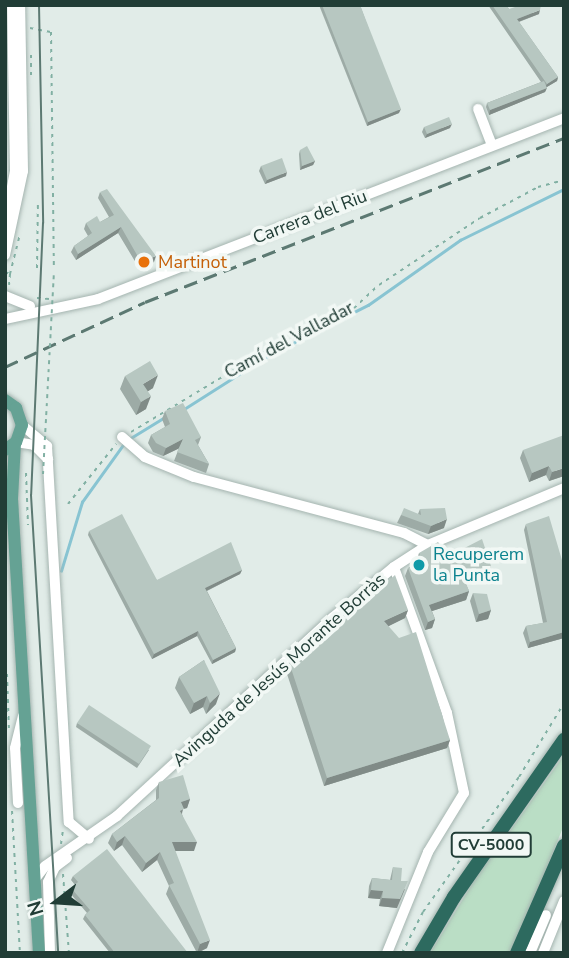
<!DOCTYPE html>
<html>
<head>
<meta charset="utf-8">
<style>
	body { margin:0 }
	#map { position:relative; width:569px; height:958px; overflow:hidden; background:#e1ece8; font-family:"Nunito Sans",sans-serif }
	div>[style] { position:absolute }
	.green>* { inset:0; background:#badec5 }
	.stream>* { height:2.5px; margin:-1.25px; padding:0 1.25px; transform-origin:1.25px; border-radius:1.25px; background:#88c4d2 }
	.path>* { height:2px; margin-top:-1px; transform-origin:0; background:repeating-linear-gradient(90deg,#81b0a3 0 3.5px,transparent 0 8.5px) }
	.roads { filter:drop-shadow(0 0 2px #a4b4af) drop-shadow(0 0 2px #a4b4af) }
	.minor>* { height:10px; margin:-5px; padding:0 5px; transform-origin:5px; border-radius:5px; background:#fff }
	.major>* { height:12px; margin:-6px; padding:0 6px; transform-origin:6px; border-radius:6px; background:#65a294 }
	.highway>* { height:14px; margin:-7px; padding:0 7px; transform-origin:7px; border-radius:7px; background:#2d6a5f }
	.tram>* { height:2px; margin:-1px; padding:0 1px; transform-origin:1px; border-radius:1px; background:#5c7972 }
	.rail>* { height:2.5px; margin-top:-1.25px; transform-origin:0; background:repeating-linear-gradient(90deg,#5c7972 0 14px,transparent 0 21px) }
	.path-bridge>* { height:2px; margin-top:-1px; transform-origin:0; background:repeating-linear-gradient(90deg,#81b0a3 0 3.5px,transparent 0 8.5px) }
	.wall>* { inset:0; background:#9daba6 }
	.shaded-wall>* { inset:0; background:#808b87 }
	.building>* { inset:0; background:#b7c7c1 }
	.dots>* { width:19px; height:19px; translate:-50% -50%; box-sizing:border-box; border:4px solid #f2f8f5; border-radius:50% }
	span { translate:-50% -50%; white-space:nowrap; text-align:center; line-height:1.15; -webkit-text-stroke:7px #f2f8f5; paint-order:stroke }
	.shield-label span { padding:2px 5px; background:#f2f8f5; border:2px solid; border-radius:5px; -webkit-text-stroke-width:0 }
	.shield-label { font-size:16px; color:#213d36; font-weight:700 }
	.street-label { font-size:18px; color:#213d36 }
	.food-label { font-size:18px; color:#c56008 }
	.left { translate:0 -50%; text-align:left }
	.culture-label { font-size:18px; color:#0d838f }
	.frame { position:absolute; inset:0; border:7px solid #213d36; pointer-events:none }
	.north { position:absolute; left:21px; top:867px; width:70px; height:70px; -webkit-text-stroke:5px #f2f8f5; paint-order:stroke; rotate:253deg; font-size:19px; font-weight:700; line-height:28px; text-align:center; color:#213d36 }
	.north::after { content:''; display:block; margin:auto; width:24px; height:32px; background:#213d36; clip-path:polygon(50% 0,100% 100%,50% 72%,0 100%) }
</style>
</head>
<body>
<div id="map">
	<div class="green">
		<div style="clip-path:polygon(564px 755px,564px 825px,512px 953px,430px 953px,474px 881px)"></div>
	</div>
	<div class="stream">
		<div style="left:184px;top:409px;width:101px;rotate:-32.4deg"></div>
		<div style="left:269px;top:355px;width:111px;rotate:-26.8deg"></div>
		<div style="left:368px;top:305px;width:113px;rotate:-35.2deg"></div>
		<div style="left:460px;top:240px;width:116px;rotate:-26.1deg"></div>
		<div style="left:129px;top:439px;width:42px;rotate:-31.4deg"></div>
		<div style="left:61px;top:571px;width:72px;rotate:-73.1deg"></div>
		<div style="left:82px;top:502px;width:70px;rotate:-54.3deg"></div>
	</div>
	<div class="path">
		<div style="left:30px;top:28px;width:21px;rotate:11deg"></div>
		<div style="left:51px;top:32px;width:238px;rotate:89.3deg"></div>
		<div style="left:31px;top:55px;width:23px;rotate:90deg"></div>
		<div style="left:37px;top:268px;width:68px;rotate:-89.2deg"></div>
		<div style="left:5px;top:272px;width:5px;rotate:22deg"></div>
		<div style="left:10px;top:274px;width:11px;rotate:95deg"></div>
		<div style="left:10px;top:274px;width:41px;rotate:-76deg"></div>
		<div style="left:37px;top:298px;width:12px;rotate:5deg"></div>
		<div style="left:131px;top:432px;width:153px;rotate:-31.1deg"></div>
		<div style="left:262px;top:353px;width:102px;rotate:-26.1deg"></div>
		<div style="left:354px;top:308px;width:34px;rotate:-43deg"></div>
		<div style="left:379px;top:285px;width:121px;rotate:-33.6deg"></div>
		<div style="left:480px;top:218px;width:66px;rotate:-28.1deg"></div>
		<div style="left:538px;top:187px;width:27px;rotate:-15deg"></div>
		<div style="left:26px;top:473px;width:52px;rotate:87.8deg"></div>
		<div style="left:68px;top:504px;width:77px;rotate:-51.3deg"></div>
		<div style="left:7px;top:674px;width:57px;rotate:88deg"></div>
		<div style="left:12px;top:811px;width:142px;rotate:86.8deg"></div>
		<div style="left:61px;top:844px;width:15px;rotate:-82deg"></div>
		<div style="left:63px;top:874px;width:79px;rotate:85.7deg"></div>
		<div style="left:402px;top:953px;width:46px;rotate:-62.9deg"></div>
		<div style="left:423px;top:912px;width:166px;rotate:-54.6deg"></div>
		<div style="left:519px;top:777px;width:87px;rotate:-58.7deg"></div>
	</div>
	<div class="roads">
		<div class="minor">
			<div style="left:478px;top:109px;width:39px;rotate:69deg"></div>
			<div style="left:5px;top:223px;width:53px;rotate:-79.1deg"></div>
			<div style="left:15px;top:171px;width:166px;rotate:-91deg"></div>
			<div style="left:5px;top:255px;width:86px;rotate:-77.9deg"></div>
			<div style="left:23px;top:171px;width:166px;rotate:-91deg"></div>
			<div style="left:5px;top:296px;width:27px;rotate:22deg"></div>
			<div style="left:5px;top:319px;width:95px;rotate:-12.1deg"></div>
			<div style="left:98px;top:299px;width:500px;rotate:-21.2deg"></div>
			<div style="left:22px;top:425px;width:33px;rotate:40deg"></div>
			<div style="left:47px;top:446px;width:377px;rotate:86.7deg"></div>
			<div style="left:69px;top:822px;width:26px;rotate:40deg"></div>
			<div style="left:122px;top:437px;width:30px;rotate:41deg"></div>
			<div style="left:145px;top:457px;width:53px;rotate:22.2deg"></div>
			<div style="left:194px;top:477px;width:217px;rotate:14.9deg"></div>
			<div style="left:404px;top:533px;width:27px;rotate:27deg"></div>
			<div style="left:16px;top:442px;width:18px;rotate:9deg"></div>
			<div style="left:34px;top:445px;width:20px;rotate:45deg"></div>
			<div style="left:18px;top:803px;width:55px;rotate:-93.1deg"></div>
			<div style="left:15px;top:748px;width:33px;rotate:-76deg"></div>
			<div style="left:35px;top:879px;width:16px;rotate:-52deg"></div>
			<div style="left:45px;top:866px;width:88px;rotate:-34.8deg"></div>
			<div style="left:117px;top:816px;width:292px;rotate:-42.6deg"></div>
			<div style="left:332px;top:618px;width:80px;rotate:-39.4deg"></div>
			<div style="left:394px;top:567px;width:40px;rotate:-32.9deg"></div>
			<div style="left:428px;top:545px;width:147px;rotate:-22.7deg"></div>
			<div style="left:50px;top:953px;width:71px;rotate:-91.6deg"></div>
			<div style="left:48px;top:882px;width:17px;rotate:-65deg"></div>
			<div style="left:55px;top:867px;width:15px;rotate:-37deg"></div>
			<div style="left:387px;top:953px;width:109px;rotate:-67.9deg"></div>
			<div style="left:428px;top:852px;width:69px;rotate:-58.6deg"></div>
			<div style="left:464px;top:793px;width:82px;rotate:-102deg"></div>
			<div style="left:447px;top:713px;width:155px;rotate:-110deg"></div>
			<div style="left:530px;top:953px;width:41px;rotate:-67.2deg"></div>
			<div style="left:543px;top:953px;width:56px;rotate:-68deg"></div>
		</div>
		<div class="major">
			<div style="left:5px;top:400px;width:14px;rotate:36deg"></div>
			<div style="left:16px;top:408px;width:18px;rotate:71deg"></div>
			<div style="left:22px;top:425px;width:18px;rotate:109deg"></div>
			<div style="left:16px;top:442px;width:14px;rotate:144deg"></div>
			<div style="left:15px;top:443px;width:56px;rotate:93.1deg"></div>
			<div style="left:12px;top:499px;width:455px;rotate:86.6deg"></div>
		</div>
		<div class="highway">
			<div style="left:421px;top:953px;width:65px;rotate:-59.5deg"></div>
			<div style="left:454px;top:897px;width:192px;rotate:-55deg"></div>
			<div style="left:517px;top:953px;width:117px;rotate:-66.3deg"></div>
		</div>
	</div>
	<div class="tram">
		<div style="left:39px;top:5px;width:218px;rotate:88.9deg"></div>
		<div style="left:43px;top:223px;width:272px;rotate:92.5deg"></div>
		<div style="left:31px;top:495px;width:459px;rotate:86.6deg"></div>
	</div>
	<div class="rail">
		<div style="left:5px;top:367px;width:154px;rotate:-24.9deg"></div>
		<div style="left:145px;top:302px;width:450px;rotate:-21.4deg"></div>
	</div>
	<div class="path-bridge">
		<div style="left:43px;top:474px;width:204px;rotate:-86.9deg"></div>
	</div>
	<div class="wall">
		<div style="clip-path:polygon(319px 5px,360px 5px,399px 113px,367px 126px)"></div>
		<div style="clip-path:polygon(488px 5px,506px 5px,509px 9px,539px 14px,519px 22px,558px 77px,557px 81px,547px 87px,545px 92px,489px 115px,486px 107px,487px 103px,541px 82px)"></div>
		<div style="clip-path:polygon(424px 127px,450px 128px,425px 138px,422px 132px)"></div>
		<div style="clip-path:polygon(300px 150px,315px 161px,313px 165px,300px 170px,299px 154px)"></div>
		<div style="clip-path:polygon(261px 166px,286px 176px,265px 184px,259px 171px)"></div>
		<div style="clip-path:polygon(100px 192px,154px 262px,139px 268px,118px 233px,76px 260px,71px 252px,74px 246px,88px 236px,84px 229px,86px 223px,100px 222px,109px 217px,98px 198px)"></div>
		<div style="clip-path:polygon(125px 376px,153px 388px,148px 391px,146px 409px,136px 415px,120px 389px)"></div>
		<div style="clip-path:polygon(165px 411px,201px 437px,198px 445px,209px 464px,206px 473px,174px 461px,179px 448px,163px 456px,153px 452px,148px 443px,151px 435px,165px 427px,162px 419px)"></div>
		<div style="clip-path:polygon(523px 450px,564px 476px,549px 481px,546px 475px,529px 482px,520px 458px)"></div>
		<div style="clip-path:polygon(420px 509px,444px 528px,428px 534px,397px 523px,401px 515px,418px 514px)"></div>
		<div style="clip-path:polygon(526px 524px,564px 638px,528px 648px,523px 633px,526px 626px,543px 623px,524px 530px)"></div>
		<div style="clip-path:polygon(89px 531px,157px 580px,242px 570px,240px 574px,207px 591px,236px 648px,235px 652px,212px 664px,197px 636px,152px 659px,88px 535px)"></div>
		<div style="clip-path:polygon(419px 553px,449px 556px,488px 574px,465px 582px,469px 591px,466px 600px,432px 611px,435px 619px,432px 628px,425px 630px,405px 576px,408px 568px,417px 564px,416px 562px)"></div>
		<div style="clip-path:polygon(473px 593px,491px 610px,488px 619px,476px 622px,470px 601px)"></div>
		<div style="clip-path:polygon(408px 610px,405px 618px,388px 626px,450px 740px,447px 748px,324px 786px,286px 671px,289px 662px)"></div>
		<div style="clip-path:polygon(204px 660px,216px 704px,206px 714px,203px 707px,190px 714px,175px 688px,179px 677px)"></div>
		<div style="clip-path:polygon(77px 723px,149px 750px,137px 768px,76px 727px)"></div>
		<div style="clip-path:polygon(159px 782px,190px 799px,187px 808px,183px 809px,182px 814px,194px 851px,175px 851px,207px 948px,198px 953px,197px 953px,166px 894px,169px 886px,157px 860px,142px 872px,122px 845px,114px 851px,108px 843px,112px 834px,156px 800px,156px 790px)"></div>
		<div style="clip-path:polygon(393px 867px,397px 908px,379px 906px,380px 899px,368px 898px,369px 886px,372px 878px,390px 880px)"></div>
		<div style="clip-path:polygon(73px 876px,188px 953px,110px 953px,83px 919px,85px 915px,87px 913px,69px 892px,71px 888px,75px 885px,71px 880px)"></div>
	</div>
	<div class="shaded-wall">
		<div style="clip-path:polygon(540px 10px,539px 14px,515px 23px,517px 19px)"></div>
		<div style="clip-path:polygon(558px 77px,557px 81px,545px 88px,547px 84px)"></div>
		<div style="clip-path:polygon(547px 88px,545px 92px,489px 115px,490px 110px)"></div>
		<div style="clip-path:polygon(401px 109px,399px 113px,367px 126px,368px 122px)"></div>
		<div style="clip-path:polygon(452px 124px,450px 128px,425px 138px,427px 134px)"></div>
		<div style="clip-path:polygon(315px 161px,313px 165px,300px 170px,302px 166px)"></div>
		<div style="clip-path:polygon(287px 172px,286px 176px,265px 184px,267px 180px)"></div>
		<div style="clip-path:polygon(121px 227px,118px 233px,76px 260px,78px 254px)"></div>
		<div style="clip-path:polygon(156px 256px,154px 262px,139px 268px,141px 262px)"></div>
		<div style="clip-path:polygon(158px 375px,153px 388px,139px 397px,143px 384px)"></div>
		<div style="clip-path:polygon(151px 396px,146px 409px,136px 415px,141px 402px)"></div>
		<div style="clip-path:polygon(183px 439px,180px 448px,163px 456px,166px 448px)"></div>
		<div style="clip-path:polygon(549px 466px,546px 475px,529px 482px,532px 473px)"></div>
		<div style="clip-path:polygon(564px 468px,564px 476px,549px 481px,552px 472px)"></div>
		<div style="clip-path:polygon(447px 519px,444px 528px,428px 534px,431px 526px)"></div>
		<div style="clip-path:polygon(491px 566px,488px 574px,460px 584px,463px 576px)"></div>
		<div style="clip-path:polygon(242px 570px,240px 574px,204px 592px,205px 588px)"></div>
		<div style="clip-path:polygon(469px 591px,466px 600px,426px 613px,429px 605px)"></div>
		<div style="clip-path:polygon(408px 610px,405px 618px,381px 630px,384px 621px)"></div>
		<div style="clip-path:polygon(491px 610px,488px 619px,476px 622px,479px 614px)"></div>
		<div style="clip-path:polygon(435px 619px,432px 628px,425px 630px,428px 622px)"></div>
		<div style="clip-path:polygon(198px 631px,197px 636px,152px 659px,154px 654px)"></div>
		<div style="clip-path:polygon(564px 632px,564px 638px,528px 648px,530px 642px)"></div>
		<div style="clip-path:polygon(236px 648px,235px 652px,212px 664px,213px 660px)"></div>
		<div style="clip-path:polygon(220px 693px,216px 704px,206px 714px,210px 703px)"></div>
		<div style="clip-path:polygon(207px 696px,203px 707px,190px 714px,194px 703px)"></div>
		<div style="clip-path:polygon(450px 740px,447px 748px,324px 786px,327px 778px)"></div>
		<div style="clip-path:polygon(190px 799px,187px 808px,183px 809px,180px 818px,177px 819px,181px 802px)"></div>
		<div style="clip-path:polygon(125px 836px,122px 845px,114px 851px,117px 842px)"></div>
		<div style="clip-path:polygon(172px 842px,197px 842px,194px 851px,169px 851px)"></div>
		<div style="clip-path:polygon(160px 852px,157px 860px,142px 872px,146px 863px)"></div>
		<div style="clip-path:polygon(405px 889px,397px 908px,379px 906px,382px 898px)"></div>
		<div style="clip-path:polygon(371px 890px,383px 891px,380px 899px,368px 898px)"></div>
		<div style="clip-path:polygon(210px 940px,207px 948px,197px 953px,200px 944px)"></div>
	</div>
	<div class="building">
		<div style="clip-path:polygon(322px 5px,360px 5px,401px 109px,368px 122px)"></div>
		<div style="clip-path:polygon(492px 5px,506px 5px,509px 9px,521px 5px,541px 5px,540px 10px,517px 19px,558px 77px,547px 84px)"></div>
		<div style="clip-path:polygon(544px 81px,547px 88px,490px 110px,487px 103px)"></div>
		<div style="clip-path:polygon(449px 117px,452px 124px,427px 134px,424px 127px)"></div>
		<div style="clip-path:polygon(307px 146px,315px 161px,302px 166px,300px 150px)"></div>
		<div style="clip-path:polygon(282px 158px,287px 172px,267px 180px,261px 166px)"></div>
		<div style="clip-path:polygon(107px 189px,156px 256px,141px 262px,121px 227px,78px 254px,74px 246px,92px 233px,86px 223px,97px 216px,100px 222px,114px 215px,100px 192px)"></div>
		<div style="clip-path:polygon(150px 361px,158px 375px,143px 384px,151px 396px,141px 402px,125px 376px)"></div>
		<div style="clip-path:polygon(183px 403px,201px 437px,195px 440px,209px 464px,177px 452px,183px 439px,166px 448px,156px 443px,151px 435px,170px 424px,165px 411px)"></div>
		<div style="clip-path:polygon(564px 435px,564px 468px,552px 472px,549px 466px,532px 473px,523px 450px)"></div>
		<div style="clip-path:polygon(404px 508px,421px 515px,420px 509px,445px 508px,447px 519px,431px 526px,401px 515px)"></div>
		<div style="clip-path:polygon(122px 514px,157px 580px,231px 542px,242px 570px,205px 588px,236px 648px,213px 660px,198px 631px,154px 654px,89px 531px)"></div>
		<div style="clip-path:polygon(549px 516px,564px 567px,564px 632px,530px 642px,526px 626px,547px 622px,526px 524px)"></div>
		<div style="clip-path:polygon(482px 539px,491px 566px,463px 576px,469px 591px,429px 605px,435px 619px,428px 622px,408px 568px,423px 562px,419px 553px,438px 542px,449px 556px)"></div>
		<div style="clip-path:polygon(395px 575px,408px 610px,384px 621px,399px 638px,416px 632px,450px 740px,327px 778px,289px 662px,305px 655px)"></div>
		<div style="clip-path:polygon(473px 593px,487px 594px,491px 610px,479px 614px)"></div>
		<div style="clip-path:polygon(204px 660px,220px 693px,210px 703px,207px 696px,194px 703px,179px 677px)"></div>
		<div style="clip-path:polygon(89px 705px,151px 746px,139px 764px,77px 723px)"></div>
		<div style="clip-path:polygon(183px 775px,190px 799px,181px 802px,184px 809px,180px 811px,197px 842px,172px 842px,210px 940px,200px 944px,169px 885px,174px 883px,160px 852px,146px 863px,125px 836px,117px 842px,112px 834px,159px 798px,159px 782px)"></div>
		<div style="clip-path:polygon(107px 849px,188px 953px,115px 953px,85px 915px,90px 910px,71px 888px,78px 882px,73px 876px)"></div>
		<div style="clip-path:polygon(393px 867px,402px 868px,401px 881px,408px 881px,400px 899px,382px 898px,383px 891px,371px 890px,372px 878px,392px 880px)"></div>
	</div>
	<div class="dots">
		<div style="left:144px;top:262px;background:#e8710a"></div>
		<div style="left:419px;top:565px;background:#0f9aa8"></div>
	</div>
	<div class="shield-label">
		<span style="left:491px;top:845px">CV-5000</span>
	</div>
	<div class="street-label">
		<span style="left:310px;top:217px;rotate:-21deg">Carrera del Riu</span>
		<span style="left:289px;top:340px;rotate:-28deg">Camí del Valladar</span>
		<span style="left:279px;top:670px;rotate:-42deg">Avinguda de Jesús Morante Borràs</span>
	</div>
	<div class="food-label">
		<span class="left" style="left:158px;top:262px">Martinot</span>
	</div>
	<div class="culture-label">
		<span class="left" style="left:433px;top:565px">Recuperem<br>la Punta</span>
	</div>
	<div class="frame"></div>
	<div class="north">N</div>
</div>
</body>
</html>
